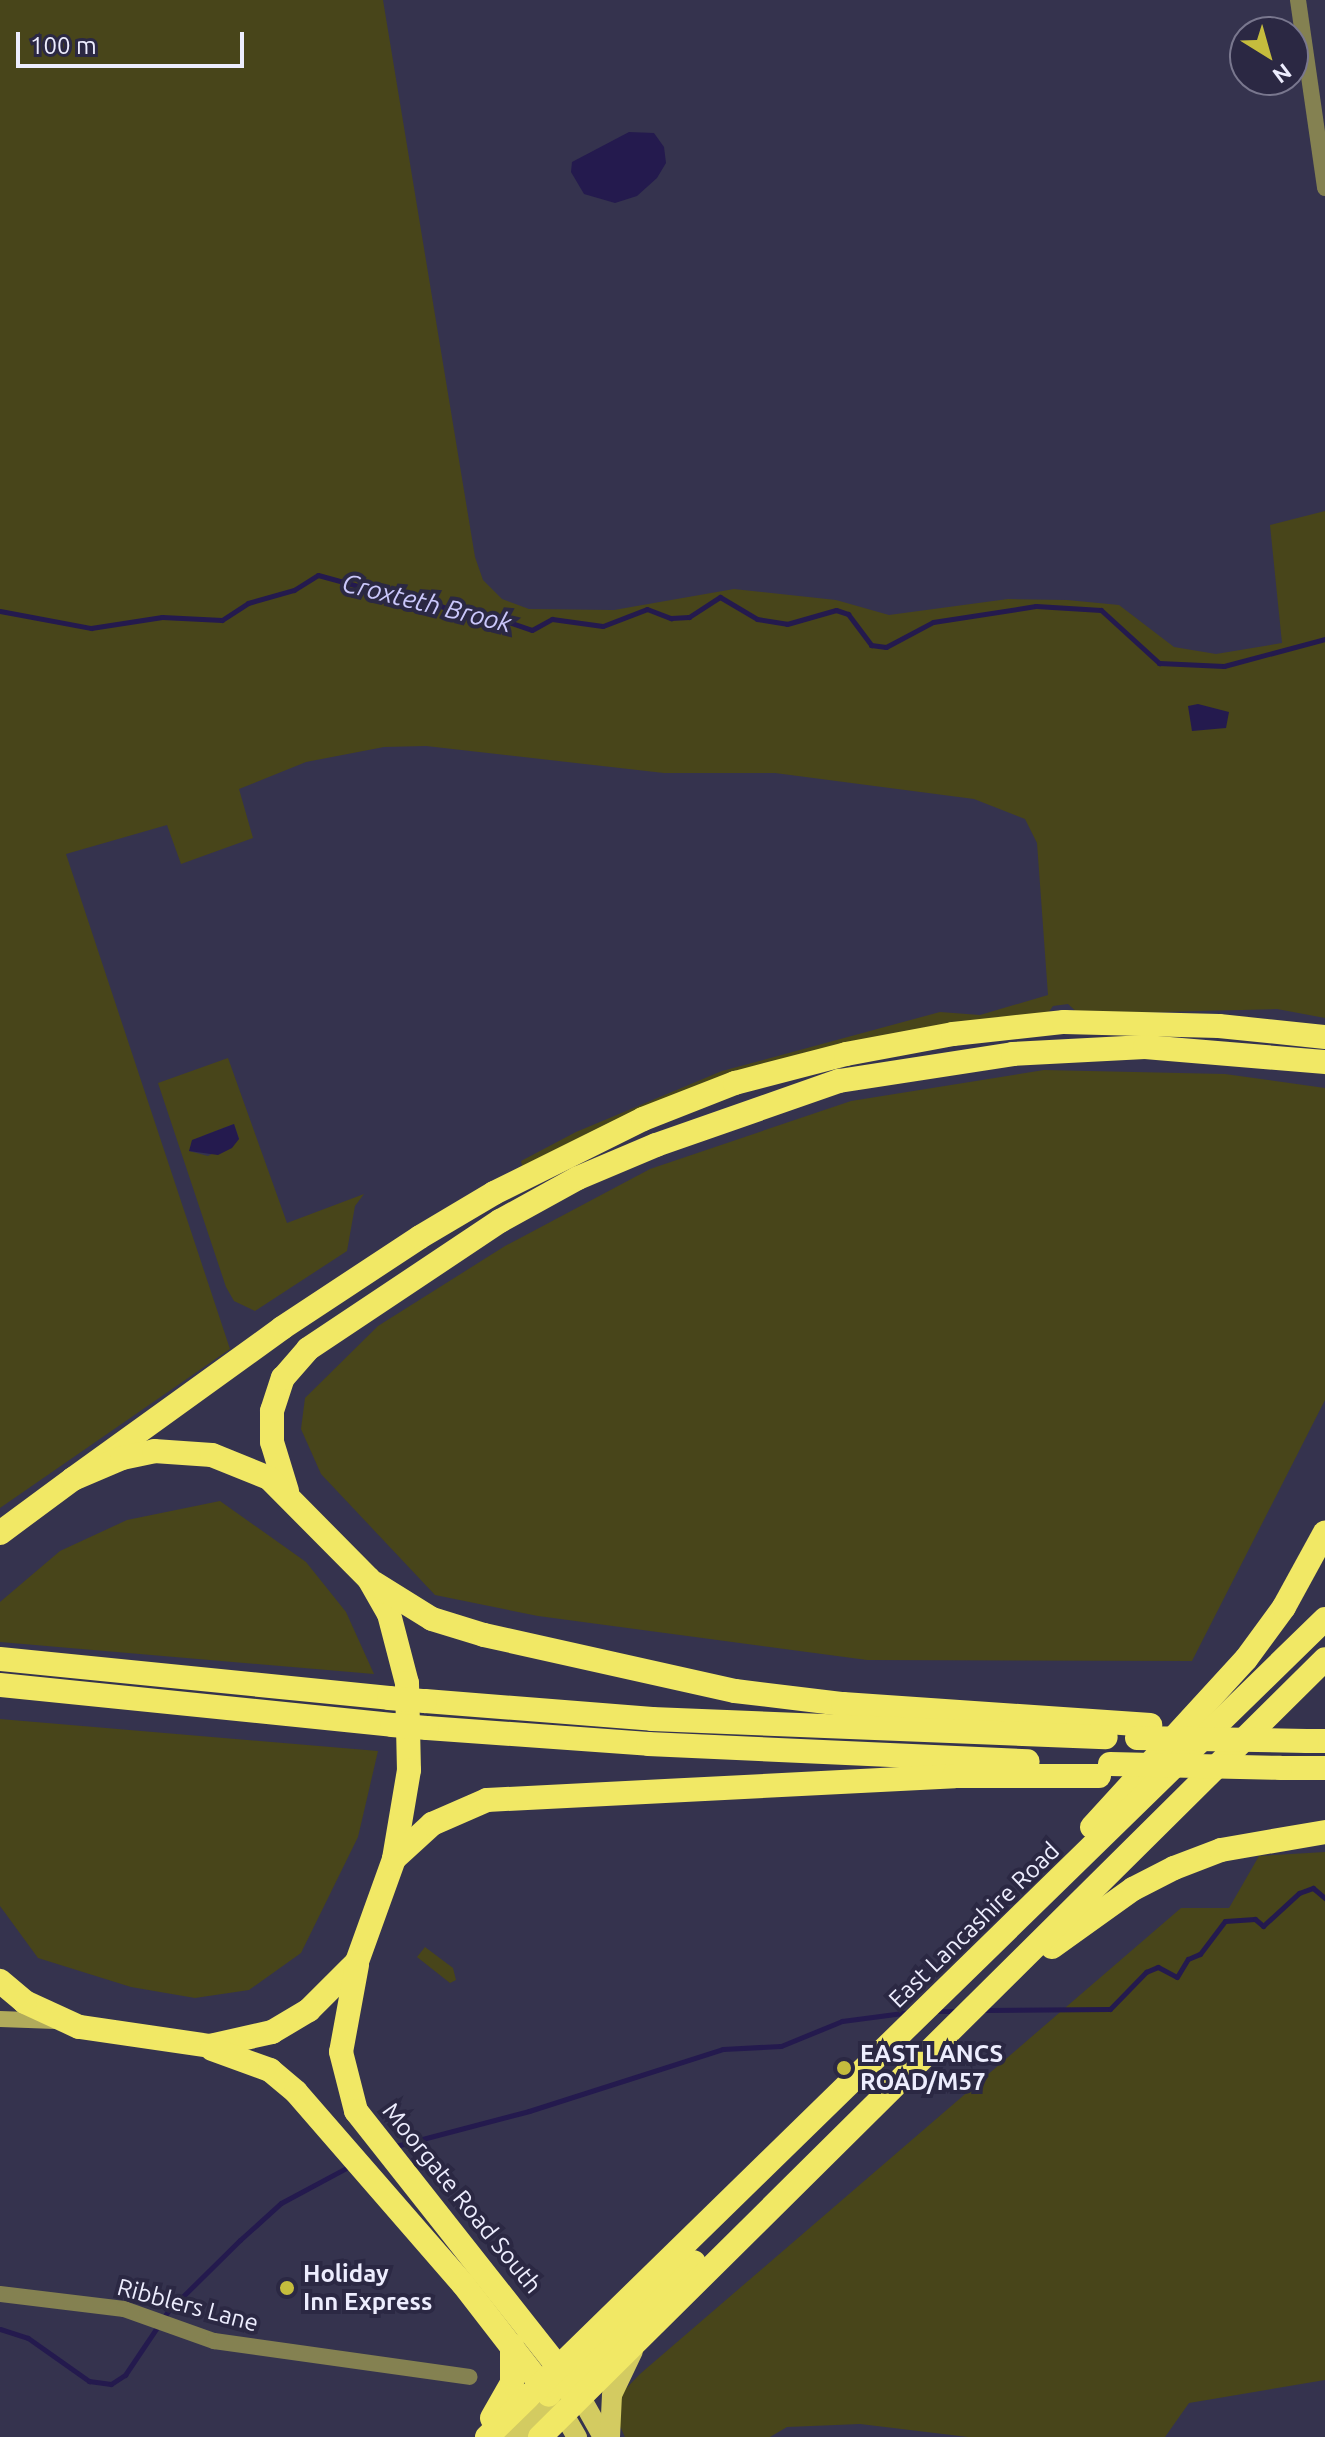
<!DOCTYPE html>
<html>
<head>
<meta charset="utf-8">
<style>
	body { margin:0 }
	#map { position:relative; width:1325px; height:2437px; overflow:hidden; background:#35334e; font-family:Ubuntu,sans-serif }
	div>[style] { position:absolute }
	.green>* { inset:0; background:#48451a }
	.water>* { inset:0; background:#241a4e }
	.stream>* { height:5px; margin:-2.5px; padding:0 2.5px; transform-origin:2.5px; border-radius:2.5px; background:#241a4e }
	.street>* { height:16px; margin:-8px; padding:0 8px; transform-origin:8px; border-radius:8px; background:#848151 }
	.secondary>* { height:16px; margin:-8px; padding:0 8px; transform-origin:8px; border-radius:8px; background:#b1ab5b }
	.primary>* { height:20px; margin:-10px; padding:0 10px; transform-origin:10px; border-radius:10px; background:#d3cb61 }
	.highway>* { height:24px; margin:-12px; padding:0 12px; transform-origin:12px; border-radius:12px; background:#f1e865 }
	.highway-bridge>* { height:24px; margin:-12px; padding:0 12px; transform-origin:12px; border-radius:12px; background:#f1e865 }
	.dots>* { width:22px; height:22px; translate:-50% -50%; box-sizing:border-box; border:4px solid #2b2843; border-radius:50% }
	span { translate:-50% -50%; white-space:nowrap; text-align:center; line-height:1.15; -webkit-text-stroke:8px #2b2843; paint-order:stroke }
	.street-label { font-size:24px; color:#ededfe }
	.poi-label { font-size:24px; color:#ededfe; font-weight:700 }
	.left { translate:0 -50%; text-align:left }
	.water-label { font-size:26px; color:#cac7fb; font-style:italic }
	.north { position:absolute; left:1229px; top:16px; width:80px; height:80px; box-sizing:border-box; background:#2b2843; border:2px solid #79778e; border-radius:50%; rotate:143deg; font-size:22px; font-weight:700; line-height:32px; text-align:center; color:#ededfe }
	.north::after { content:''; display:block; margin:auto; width:28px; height:36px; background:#c5bc3d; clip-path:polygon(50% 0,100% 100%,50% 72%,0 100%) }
	.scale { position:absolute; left:16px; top:32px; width:228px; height:36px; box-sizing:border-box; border:4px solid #ededfe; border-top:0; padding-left:10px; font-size:24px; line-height:28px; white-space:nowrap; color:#ededfe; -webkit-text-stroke:6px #2b2843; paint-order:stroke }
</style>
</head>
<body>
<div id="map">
	<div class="green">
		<div style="clip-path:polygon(0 0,383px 0,475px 557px,483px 580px,502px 599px,529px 609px,614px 610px,734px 589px,836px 600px,889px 615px,1008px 599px,1067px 600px,1119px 605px,1174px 647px,1216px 654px,1282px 643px,1270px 525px,1325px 511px,1325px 1018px,1277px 1009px,1079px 1014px,1068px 1004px,1053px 1006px,1045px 1017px,941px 1027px,522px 1166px,521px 1161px,576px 1132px,722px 1071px,940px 1012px,980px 1015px,1048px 995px,1037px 843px,1025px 819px,974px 799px,775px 773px,664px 773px,426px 746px,384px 747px,306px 762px,239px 789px,253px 838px,181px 864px,167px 825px,66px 854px,230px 1349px,0 1508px)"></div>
		<div style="clip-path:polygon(evenodd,228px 1058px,287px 1223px,364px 1194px,355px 1206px,347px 1251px,255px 1311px,234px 1301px,226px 1287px,158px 1083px,228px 1058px,234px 1124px,239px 1139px,208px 1156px,189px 1151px,205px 1135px,234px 1124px)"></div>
		<div style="clip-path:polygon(1044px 1070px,1225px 1074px,1325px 1088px,1325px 1400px,1192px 1661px,867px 1660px,538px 1616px,435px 1595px,321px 1474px,301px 1429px,305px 1398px,378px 1326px,505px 1246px,650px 1169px,851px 1101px)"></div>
		<div style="clip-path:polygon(220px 1501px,306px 1562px,346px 1612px,374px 1674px,0 1642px,0 1602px,60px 1551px,127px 1520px)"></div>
		<div style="clip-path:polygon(0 1719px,378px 1751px,358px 1837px,301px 1953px,249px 1990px,195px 1998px,131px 1987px,38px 1958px,0 1906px)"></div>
		<div style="clip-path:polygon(1325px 1852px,1325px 2380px,1189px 2403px,1165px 2437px,968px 2437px,860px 2424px,787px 2427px,770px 2437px,625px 2437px,610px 2405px,640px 2374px,1181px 1908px,1229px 1908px,1259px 1856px)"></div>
		<div style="clip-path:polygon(425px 1947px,453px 1968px,456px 1980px,450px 1983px,417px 1957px)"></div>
	</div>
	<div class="water">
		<div style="clip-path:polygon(629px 132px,654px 133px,664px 147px,666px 163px,657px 178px,637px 196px,615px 203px,584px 194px,571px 172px,572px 162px)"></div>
		<div style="clip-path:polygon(1198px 704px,1229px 712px,1226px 728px,1192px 731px,1188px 706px)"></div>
		<div style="clip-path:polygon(234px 1124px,239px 1139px,232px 1148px,218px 1155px,189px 1151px,192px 1140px)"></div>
	</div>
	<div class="stream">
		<div style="left:0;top:611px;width:93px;rotate:10.6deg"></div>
		<div style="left:91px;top:628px;width:72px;rotate:-8.8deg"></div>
		<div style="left:162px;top:617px;width:60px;rotate:2.9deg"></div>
		<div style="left:222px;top:620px;width:31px;rotate:-33deg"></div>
		<div style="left:248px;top:603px;width:48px;rotate:-15.8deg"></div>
		<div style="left:294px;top:590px;width:28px;rotate:-32deg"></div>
		<div style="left:318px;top:575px;width:60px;rotate:15.4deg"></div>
		<div style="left:376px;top:591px;width:33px;rotate:3deg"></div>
		<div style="left:409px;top:593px;width:58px;rotate:22.2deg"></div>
		<div style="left:463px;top:615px;width:25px"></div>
		<div style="left:488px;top:615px;width:46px;rotate:18.8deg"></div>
		<div style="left:532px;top:630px;width:23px;rotate:-29deg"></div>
		<div style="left:552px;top:619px;width:51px;rotate:7.8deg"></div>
		<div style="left:603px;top:626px;width:47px;rotate:-21.1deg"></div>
		<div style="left:647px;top:609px;width:26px;rotate:21deg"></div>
		<div style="left:671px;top:618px;width:18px;rotate:-3deg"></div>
		<div style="left:689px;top:617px;width:37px;rotate:-33deg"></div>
		<div style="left:720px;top:597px;width:43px;rotate:30.7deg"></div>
		<div style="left:757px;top:619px;width:30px;rotate:9deg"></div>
		<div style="left:787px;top:624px;width:51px;rotate:-15.9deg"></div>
		<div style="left:836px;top:610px;width:13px;rotate:18deg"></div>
		<div style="left:848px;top:614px;width:39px;rotate:53deg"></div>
		<div style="left:871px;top:645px;width:15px;rotate:8deg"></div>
		<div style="left:886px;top:647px;width:53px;rotate:-28deg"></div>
		<div style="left:933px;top:622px;width:104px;rotate:-8.8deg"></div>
		<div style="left:1036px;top:606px;width:65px;rotate:3.5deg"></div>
		<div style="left:1101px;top:610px;width:79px;rotate:42.4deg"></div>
		<div style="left:1159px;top:663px;width:65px;rotate:2.6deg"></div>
		<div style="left:1224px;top:666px;width:105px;rotate:-15deg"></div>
		<div style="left:984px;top:2010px;width:126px;rotate:-0.5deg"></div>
		<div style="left:1110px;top:2009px;width:52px;rotate:-45.8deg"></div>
		<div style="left:1146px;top:1972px;width:13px;rotate:-23deg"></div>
		<div style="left:1158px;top:1967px;width:21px;rotate:28deg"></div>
		<div style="left:1177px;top:1977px;width:21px;rotate:-59deg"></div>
		<div style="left:1188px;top:1959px;width:13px;rotate:-23deg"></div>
		<div style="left:1200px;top:1954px;width:41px;rotate:-52.9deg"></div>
		<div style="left:1225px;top:1921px;width:30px;rotate:-4deg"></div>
		<div style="left:1255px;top:1919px;width:11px;rotate:41deg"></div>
		<div style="left:1263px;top:1926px;width:49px;rotate:-42.5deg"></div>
		<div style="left:1299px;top:1893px;width:15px;rotate:-20deg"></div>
		<div style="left:1313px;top:1888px;width:16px;rotate:40deg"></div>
		<div style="left:936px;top:2011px;width:22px"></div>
		<div style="left:392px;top:2147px;width:142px;rotate:-14.7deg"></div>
		<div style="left:529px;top:2111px;width:204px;rotate:-17.7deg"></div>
		<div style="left:723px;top:2049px;width:58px;rotate:-3deg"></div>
		<div style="left:781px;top:2046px;width:66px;rotate:-22.3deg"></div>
		<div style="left:842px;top:2021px;width:69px;rotate:-7.5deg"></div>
		<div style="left:0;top:2329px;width:29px;rotate:18deg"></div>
		<div style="left:28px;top:2338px;width:75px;rotate:35.2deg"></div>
		<div style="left:89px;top:2381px;width:22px;rotate:8deg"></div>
		<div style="left:111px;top:2384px;width:17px;rotate:-33deg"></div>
		<div style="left:125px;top:2375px;width:77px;rotate:-56.1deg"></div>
		<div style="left:168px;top:2311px;width:101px;rotate:-44.6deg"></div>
		<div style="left:240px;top:2240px;width:55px;rotate:-42.1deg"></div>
		<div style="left:281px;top:2203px;width:78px;rotate:-28.2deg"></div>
	</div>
	<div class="street">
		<div style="left:1298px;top:0;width:190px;rotate:81.8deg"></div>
		<div style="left:0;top:2294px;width:125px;rotate:6.9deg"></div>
		<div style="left:124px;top:2309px;width:96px;rotate:19.6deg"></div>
		<div style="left:214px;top:2341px;width:258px;rotate:8deg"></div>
	</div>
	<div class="secondary">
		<div style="left:0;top:2019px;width:56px;rotate:2deg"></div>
	</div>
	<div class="primary">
		<div style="left:563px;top:2413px;width:28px;rotate:60deg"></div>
		<div style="left:514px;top:2437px;width:72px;rotate:-40.5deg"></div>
		<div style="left:569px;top:2390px;width:13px;rotate:29deg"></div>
		<div style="left:580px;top:2396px;width:47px;rotate:60.7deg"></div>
		<div style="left:610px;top:2437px;width:42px;rotate:-87.3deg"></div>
		<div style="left:612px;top:2395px;width:49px;rotate:-64.5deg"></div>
	</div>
	<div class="highway">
		<div style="left:73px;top:1479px;width:258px;rotate:-35.8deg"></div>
		<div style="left:282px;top:1328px;width:165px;rotate:-33.4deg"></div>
		<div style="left:420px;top:1237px;width:86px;rotate:-30.7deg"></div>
		<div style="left:494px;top:1193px;width:166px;rotate:-26.4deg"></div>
		<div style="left:643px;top:1119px;width:99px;rotate:-21.4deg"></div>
		<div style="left:735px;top:1083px;width:115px;rotate:-14.6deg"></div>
		<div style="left:846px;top:1054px;width:109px;rotate:-10.6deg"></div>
		<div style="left:953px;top:1034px;width:112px;rotate:-6.2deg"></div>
		<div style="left:1064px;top:1022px;width:155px;rotate:1.5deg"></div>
		<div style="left:1219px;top:1026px;width:107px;rotate:5.9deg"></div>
		<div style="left:287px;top:1491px;width:51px;rotate:-107deg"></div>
		<div style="left:272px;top:1442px;width:31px;rotate:-90deg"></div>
		<div style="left:272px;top:1411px;width:35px;rotate:-72deg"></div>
		<div style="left:283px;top:1378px;width:38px;rotate:-49deg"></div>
		<div style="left:308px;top:1349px;width:231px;rotate:-33.7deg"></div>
		<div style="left:500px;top:1221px;width:89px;rotate:-28.9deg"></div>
		<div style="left:578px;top:1178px;width:85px;rotate:-22.9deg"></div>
		<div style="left:656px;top:1145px;width:194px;rotate:-19.3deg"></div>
		<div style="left:839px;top:1081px;width:176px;rotate:-8.8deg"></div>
		<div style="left:1013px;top:1054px;width:132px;rotate:-3deg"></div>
		<div style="left:1145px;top:1047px;width:181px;rotate:4.8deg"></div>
		<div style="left:0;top:1533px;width:91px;rotate:-36.5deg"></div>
		<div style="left:73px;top:1479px;width:53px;rotate:-23.2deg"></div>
		<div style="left:122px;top:1458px;width:33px;rotate:-12deg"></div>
		<div style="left:154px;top:1451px;width:58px;rotate:3.9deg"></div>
		<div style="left:212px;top:1455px;width:61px;rotate:22deg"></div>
		<div style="left:269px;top:1478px;width:142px;rotate:45.3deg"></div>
		<div style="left:369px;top:1579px;width:40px;rotate:60.3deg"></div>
		<div style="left:389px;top:1614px;width:71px;rotate:75.4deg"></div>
		<div style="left:407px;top:1683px;width:87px;rotate:88.7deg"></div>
		<div style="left:409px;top:1770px;width:90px;rotate:99.6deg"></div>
		<div style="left:394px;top:1859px;width:109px;rotate:109.8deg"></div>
		<div style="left:357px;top:1962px;width:68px;rotate:135deg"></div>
		<div style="left:309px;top:2010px;width:43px;rotate:149.3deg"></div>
		<div style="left:272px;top:2032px;width:64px;rotate:167.3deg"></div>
		<div style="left:210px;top:2046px;width:132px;rotate:-171.7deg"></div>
		<div style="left:79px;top:2027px;width:60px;rotate:-155.2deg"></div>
		<div style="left:25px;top:2002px;width:33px;rotate:-140deg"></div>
		<div style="left:374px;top:1583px;width:68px;rotate:31.8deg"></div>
		<div style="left:432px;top:1619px;width:54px;rotate:17.1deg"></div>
		<div style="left:484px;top:1635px;width:257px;rotate:12.6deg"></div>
		<div style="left:735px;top:1691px;width:109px;rotate:6.9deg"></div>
		<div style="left:843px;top:1704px;width:308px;rotate:3.9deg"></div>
		<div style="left:0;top:1659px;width:391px;rotate:5.7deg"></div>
		<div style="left:0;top:1685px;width:394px;rotate:5.8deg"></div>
		<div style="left:425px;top:1701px;width:228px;rotate:4.5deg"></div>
		<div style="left:652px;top:1719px;width:454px;rotate:2.3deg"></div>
		<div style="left:427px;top:1728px;width:222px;rotate:4.1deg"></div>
		<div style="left:648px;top:1744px;width:380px;rotate:2.6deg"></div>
		<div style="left:1307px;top:1741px;width:18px"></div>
		<div style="left:1280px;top:1768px;width:45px"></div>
		<div style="left:1092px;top:1827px;width:228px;rotate:-47.5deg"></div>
		<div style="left:1246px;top:1659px;width:64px;rotate:-53.8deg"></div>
		<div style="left:1284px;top:1607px;width:85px;rotate:-61.3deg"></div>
		<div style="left:394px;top:1859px;width:52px;rotate:-42.6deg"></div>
		<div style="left:432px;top:1824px;width:60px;rotate:-23.6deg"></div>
		<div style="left:487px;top:1800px;width:468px;rotate:-2.9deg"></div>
		<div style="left:954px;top:1776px;width:145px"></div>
		<div style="left:1052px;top:1947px;width:100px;rotate:-35.6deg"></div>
		<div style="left:1133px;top:1889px;width:46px;rotate:-27.1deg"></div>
		<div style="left:1174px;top:1868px;width:50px;rotate:-21deg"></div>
		<div style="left:1221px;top:1850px;width:106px;rotate:-9.8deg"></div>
		<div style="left:357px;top:1965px;width:88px;rotate:100.4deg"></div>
		<div style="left:341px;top:2052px;width:61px;rotate:75.7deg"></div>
		<div style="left:356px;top:2111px;width:340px;rotate:51.7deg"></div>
		<div style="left:212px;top:2049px;width:62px;rotate:19.9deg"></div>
		<div style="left:270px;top:2070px;width:34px;rotate:40deg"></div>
		<div style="left:296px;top:2092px;width:254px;rotate:49deg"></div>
		<div style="left:463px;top:2284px;width:140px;rotate:52.2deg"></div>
		<div style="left:541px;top:2383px;width:23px;rotate:10deg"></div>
		<div style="left:564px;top:2387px;width:180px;rotate:-43.9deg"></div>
		<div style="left:492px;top:2418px;width:40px;rotate:-60.3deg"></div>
		<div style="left:512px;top:2383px;width:38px;rotate:-90deg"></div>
		<div style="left:487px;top:2437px;width:1171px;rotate:-44.31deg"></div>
		<div style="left:540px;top:2437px;width:1105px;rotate:-44.74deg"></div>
	</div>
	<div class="highway-bridge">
		<div style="left:389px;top:1698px;width:36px;rotate:5deg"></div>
		<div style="left:392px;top:1725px;width:35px;rotate:5deg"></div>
		<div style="left:1137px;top:1738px;width:170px;rotate:1deg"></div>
		<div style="left:1110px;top:1764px;width:170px;rotate:1.3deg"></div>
	</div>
	<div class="dots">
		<div style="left:844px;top:2068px;background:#c5bc3d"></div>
		<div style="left:287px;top:2288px;background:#c5bc3d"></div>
	</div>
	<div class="street-label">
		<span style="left:974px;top:1925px;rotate:-44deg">East Lancashire Road</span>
		<span style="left:462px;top:2198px;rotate:51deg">Moorgate Road South</span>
		<span style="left:188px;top:2305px;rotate:15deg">Ribblers Lane</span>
	</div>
	<div class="poi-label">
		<span class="left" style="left:860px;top:2068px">EAST LANCS<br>ROAD/M57</span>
		<span class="left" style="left:303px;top:2288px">Holiday<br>Inn Express</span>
	</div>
	<div class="water-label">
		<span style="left:427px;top:603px;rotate:14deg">Croxteth Brook</span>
	</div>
	<div class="north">N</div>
	<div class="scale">100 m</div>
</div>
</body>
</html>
